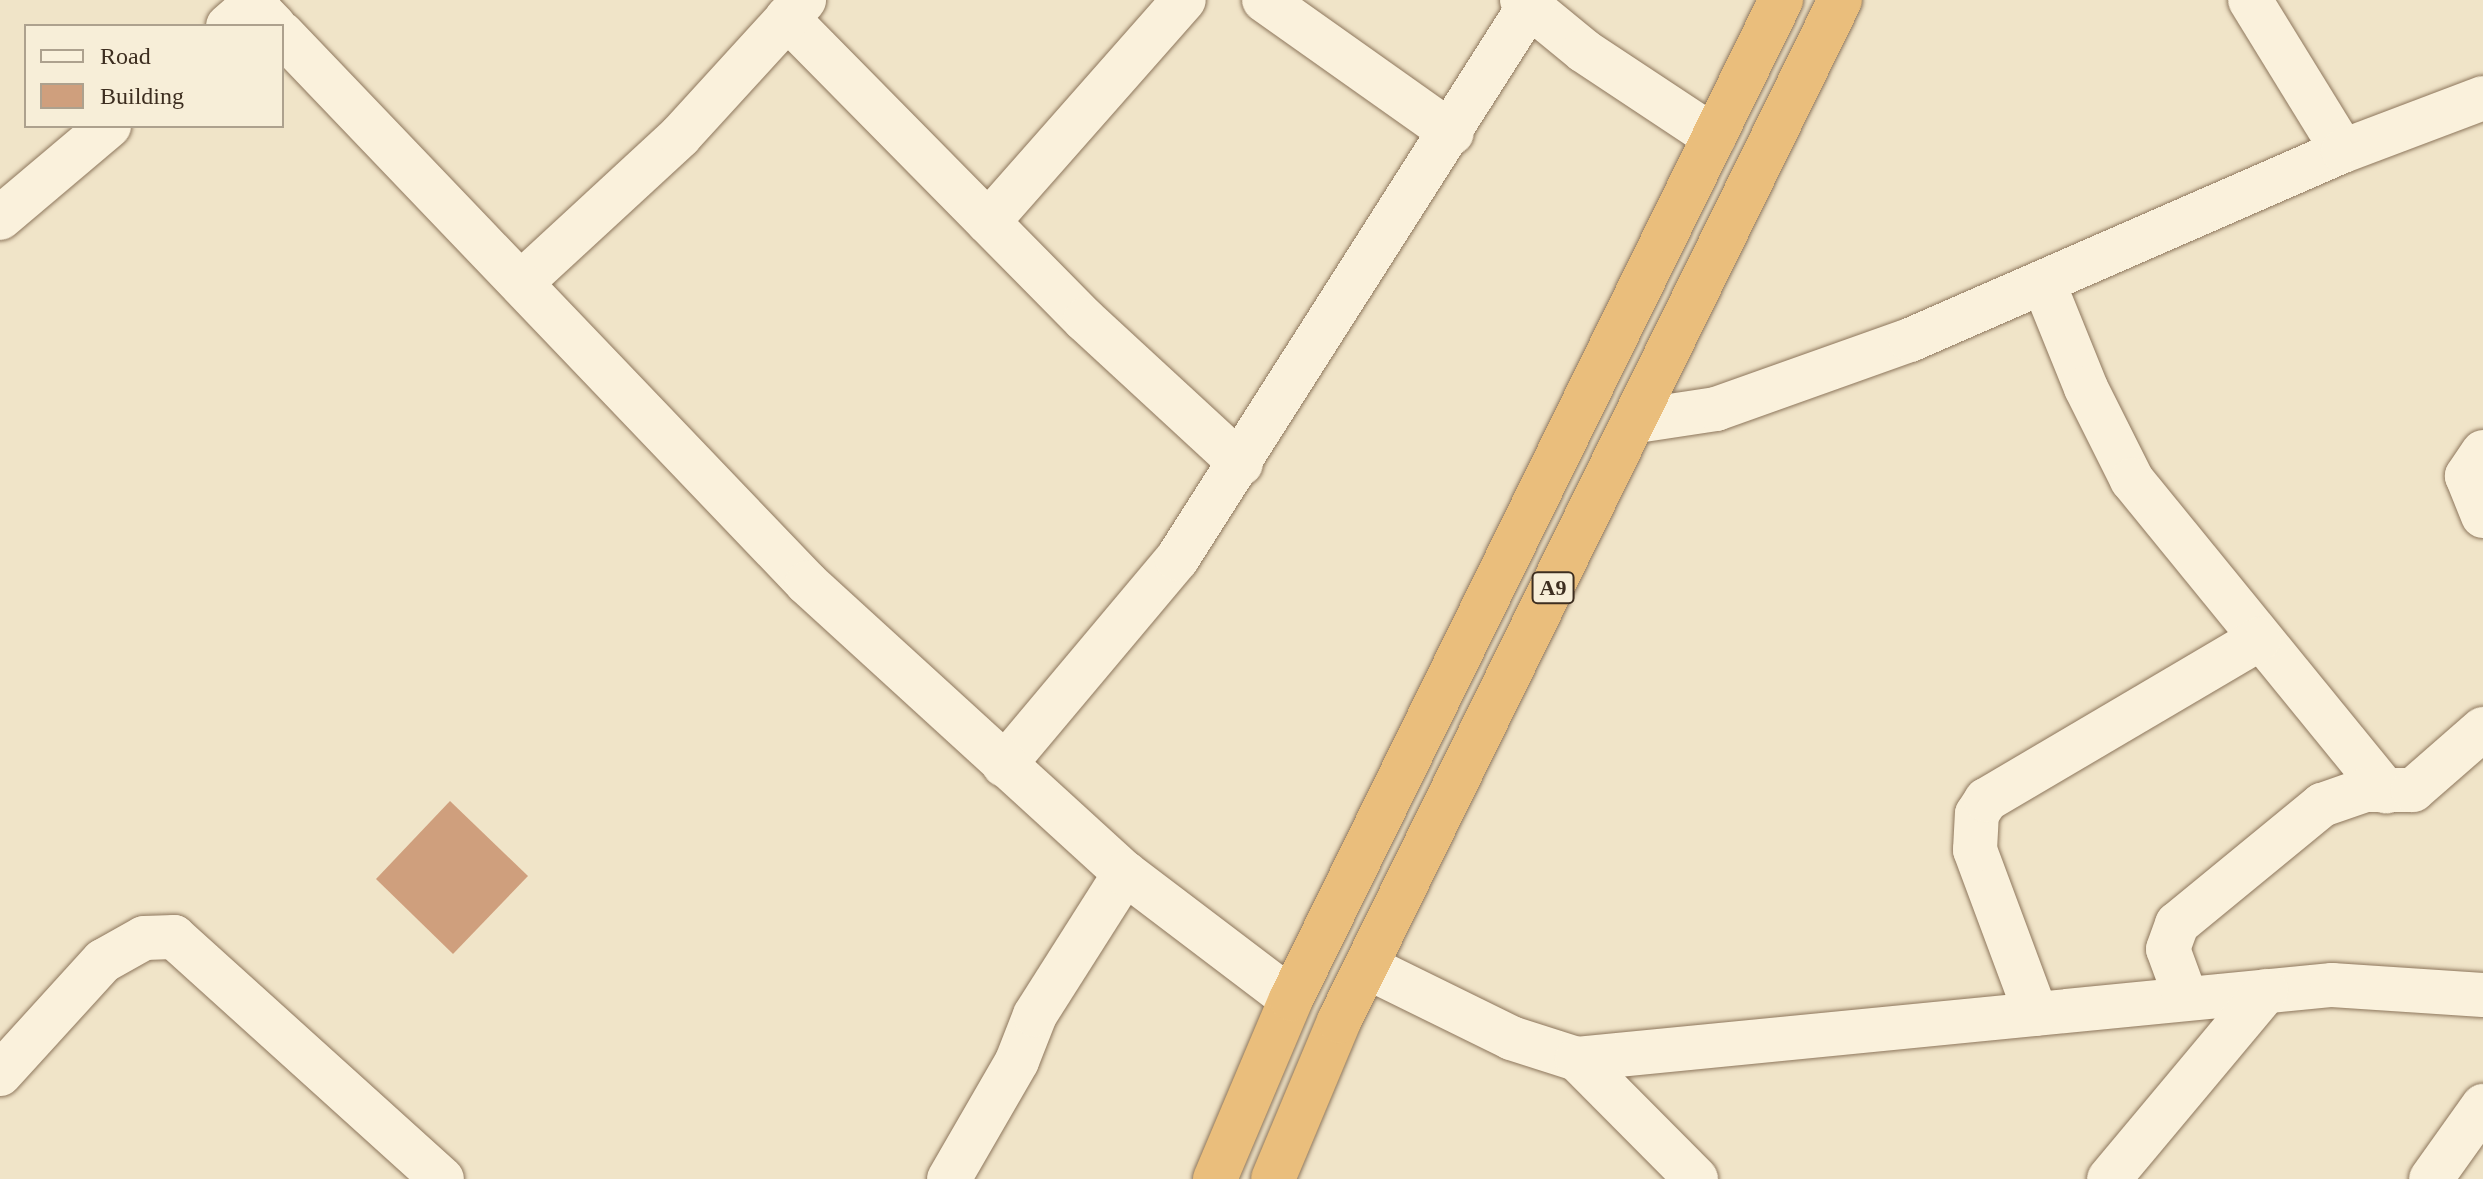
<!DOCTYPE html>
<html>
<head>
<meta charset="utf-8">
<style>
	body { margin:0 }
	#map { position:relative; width:2483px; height:1179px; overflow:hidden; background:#f0e4c8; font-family:Georgia,serif }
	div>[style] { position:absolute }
	.building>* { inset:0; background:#cf9f7d }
	.roads { filter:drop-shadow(0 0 2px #8d765c) drop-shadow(0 0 2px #8d765c) }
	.minor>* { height:44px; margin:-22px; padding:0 22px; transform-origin:22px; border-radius:22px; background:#faf1dc }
	.secondary>* { height:44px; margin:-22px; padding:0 22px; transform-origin:22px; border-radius:22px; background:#faf1dc }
	.trunk>* { height:44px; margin:-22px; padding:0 22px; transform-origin:22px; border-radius:22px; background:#eabe7c }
	span { translate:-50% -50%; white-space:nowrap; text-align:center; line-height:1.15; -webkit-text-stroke:8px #f7eed8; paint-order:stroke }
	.shield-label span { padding:2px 6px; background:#f7eed8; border:2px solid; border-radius:6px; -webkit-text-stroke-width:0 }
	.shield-label { font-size:22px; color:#3d2e20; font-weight:700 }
	.legend { position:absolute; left:24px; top:24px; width:260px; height:104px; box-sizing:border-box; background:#f7eed8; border:2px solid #ada18e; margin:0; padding:10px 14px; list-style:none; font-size:24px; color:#3d2e20 }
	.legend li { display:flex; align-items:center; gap:16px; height:40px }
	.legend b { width:40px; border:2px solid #ada18e }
</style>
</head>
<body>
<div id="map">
	<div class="building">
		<div style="clip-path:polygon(450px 801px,528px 876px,453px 954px,376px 879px)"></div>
	</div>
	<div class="roads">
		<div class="minor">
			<div style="left:1264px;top:0;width:230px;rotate:35.3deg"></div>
			<div style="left:1522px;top:0;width:80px;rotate:39.4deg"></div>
			<div style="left:1584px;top:51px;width:156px;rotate:33.5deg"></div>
			<div style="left:2250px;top:0;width:177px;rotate:58.4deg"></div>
			<div style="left:787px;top:18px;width:424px;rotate:45.4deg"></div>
			<div style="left:1085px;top:320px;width:212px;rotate:42.7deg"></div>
			<div style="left:228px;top:26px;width:40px;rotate:-41deg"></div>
			<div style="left:0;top:218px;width:143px;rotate:-40.2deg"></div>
			<div style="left:988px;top:222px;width:296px;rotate:-48.6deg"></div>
			<div style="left:522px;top:282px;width:215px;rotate:-42.7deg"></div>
			<div style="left:680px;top:136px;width:184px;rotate:-47.6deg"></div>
			<div style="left:2044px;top:284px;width:112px;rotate:68deg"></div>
			<div style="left:2086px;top:388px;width:103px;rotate:63.4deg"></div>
			<div style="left:2132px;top:480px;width:402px;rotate:50.8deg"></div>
			<div style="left:1637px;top:421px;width:80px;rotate:-8.6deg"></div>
			<div style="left:1716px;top:409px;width:206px;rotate:-19.6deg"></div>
			<div style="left:1910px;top:340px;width:472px;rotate:-23.6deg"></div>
			<div style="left:2343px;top:151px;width:150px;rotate:-20.7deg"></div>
			<div style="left:2483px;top:452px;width:29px;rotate:124deg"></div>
			<div style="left:2467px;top:476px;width:43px;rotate:68.2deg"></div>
			<div style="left:1004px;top:765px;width:269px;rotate:-50deg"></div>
			<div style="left:1177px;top:559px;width:663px;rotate:-57.51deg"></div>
			<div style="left:1367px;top:967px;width:161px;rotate:26.2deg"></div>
			<div style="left:1511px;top:1038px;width:69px;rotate:17.7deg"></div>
			<div style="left:1577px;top:1059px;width:759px;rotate:-5.6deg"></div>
			<div style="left:2332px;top:985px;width:151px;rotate:3.8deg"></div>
			<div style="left:2186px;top:998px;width:52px;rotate:-110.2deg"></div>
			<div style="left:2168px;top:949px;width:27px;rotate:-70deg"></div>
			<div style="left:2177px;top:924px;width:188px;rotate:-39.4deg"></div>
			<div style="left:2322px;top:805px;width:46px;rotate:-19.2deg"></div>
			<div style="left:2365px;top:790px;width:48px"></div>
			<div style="left:2413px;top:790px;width:93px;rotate:-41.1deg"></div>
			<div style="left:2036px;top:1014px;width:175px;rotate:-110.4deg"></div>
			<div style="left:1975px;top:850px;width:36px;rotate:-87deg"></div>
			<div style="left:1977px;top:814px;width:17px;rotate:-57deg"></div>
			<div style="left:1986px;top:800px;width:317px;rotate:-30.5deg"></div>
			<div style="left:1577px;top:1059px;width:169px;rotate:45.2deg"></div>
			<div style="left:0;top:1074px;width:153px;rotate:-47.7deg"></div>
			<div style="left:103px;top:961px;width:47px;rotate:-29.3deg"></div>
			<div style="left:144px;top:938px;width:30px;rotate:-2deg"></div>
			<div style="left:174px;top:937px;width:361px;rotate:42.1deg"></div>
			<div style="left:949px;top:1179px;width:136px;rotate:-60deg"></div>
			<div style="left:1017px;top:1061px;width:49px;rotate:-68.6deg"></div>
			<div style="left:1035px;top:1015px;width:168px;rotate:-57.6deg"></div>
			<div style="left:2109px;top:1179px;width:245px;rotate:-50.1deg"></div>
			<div style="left:2431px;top:1179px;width:90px;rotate:-54.5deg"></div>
		</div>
		<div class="secondary">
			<div style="left:249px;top:0;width:36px;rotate:46deg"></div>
			<div style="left:282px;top:34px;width:760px;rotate:46.28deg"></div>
			<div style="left:807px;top:583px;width:430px;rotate:42.4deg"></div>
			<div style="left:1125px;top:873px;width:208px;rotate:37.2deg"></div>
		</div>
		<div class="trunk">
			<div style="left:1215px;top:1179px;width:195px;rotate:-67.1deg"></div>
			<div style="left:1291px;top:999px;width:1113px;rotate:-63.87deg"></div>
			<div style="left:1273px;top:1179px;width:171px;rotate:-67.3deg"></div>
			<div style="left:1339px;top:1021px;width:1137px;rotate:-63.86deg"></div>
		</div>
	</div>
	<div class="shield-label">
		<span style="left:1553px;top:588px">A9</span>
	</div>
	<ul class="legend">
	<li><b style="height:10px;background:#faf1dc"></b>Road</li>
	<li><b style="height:22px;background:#cf9f7d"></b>Building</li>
	</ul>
</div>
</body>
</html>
